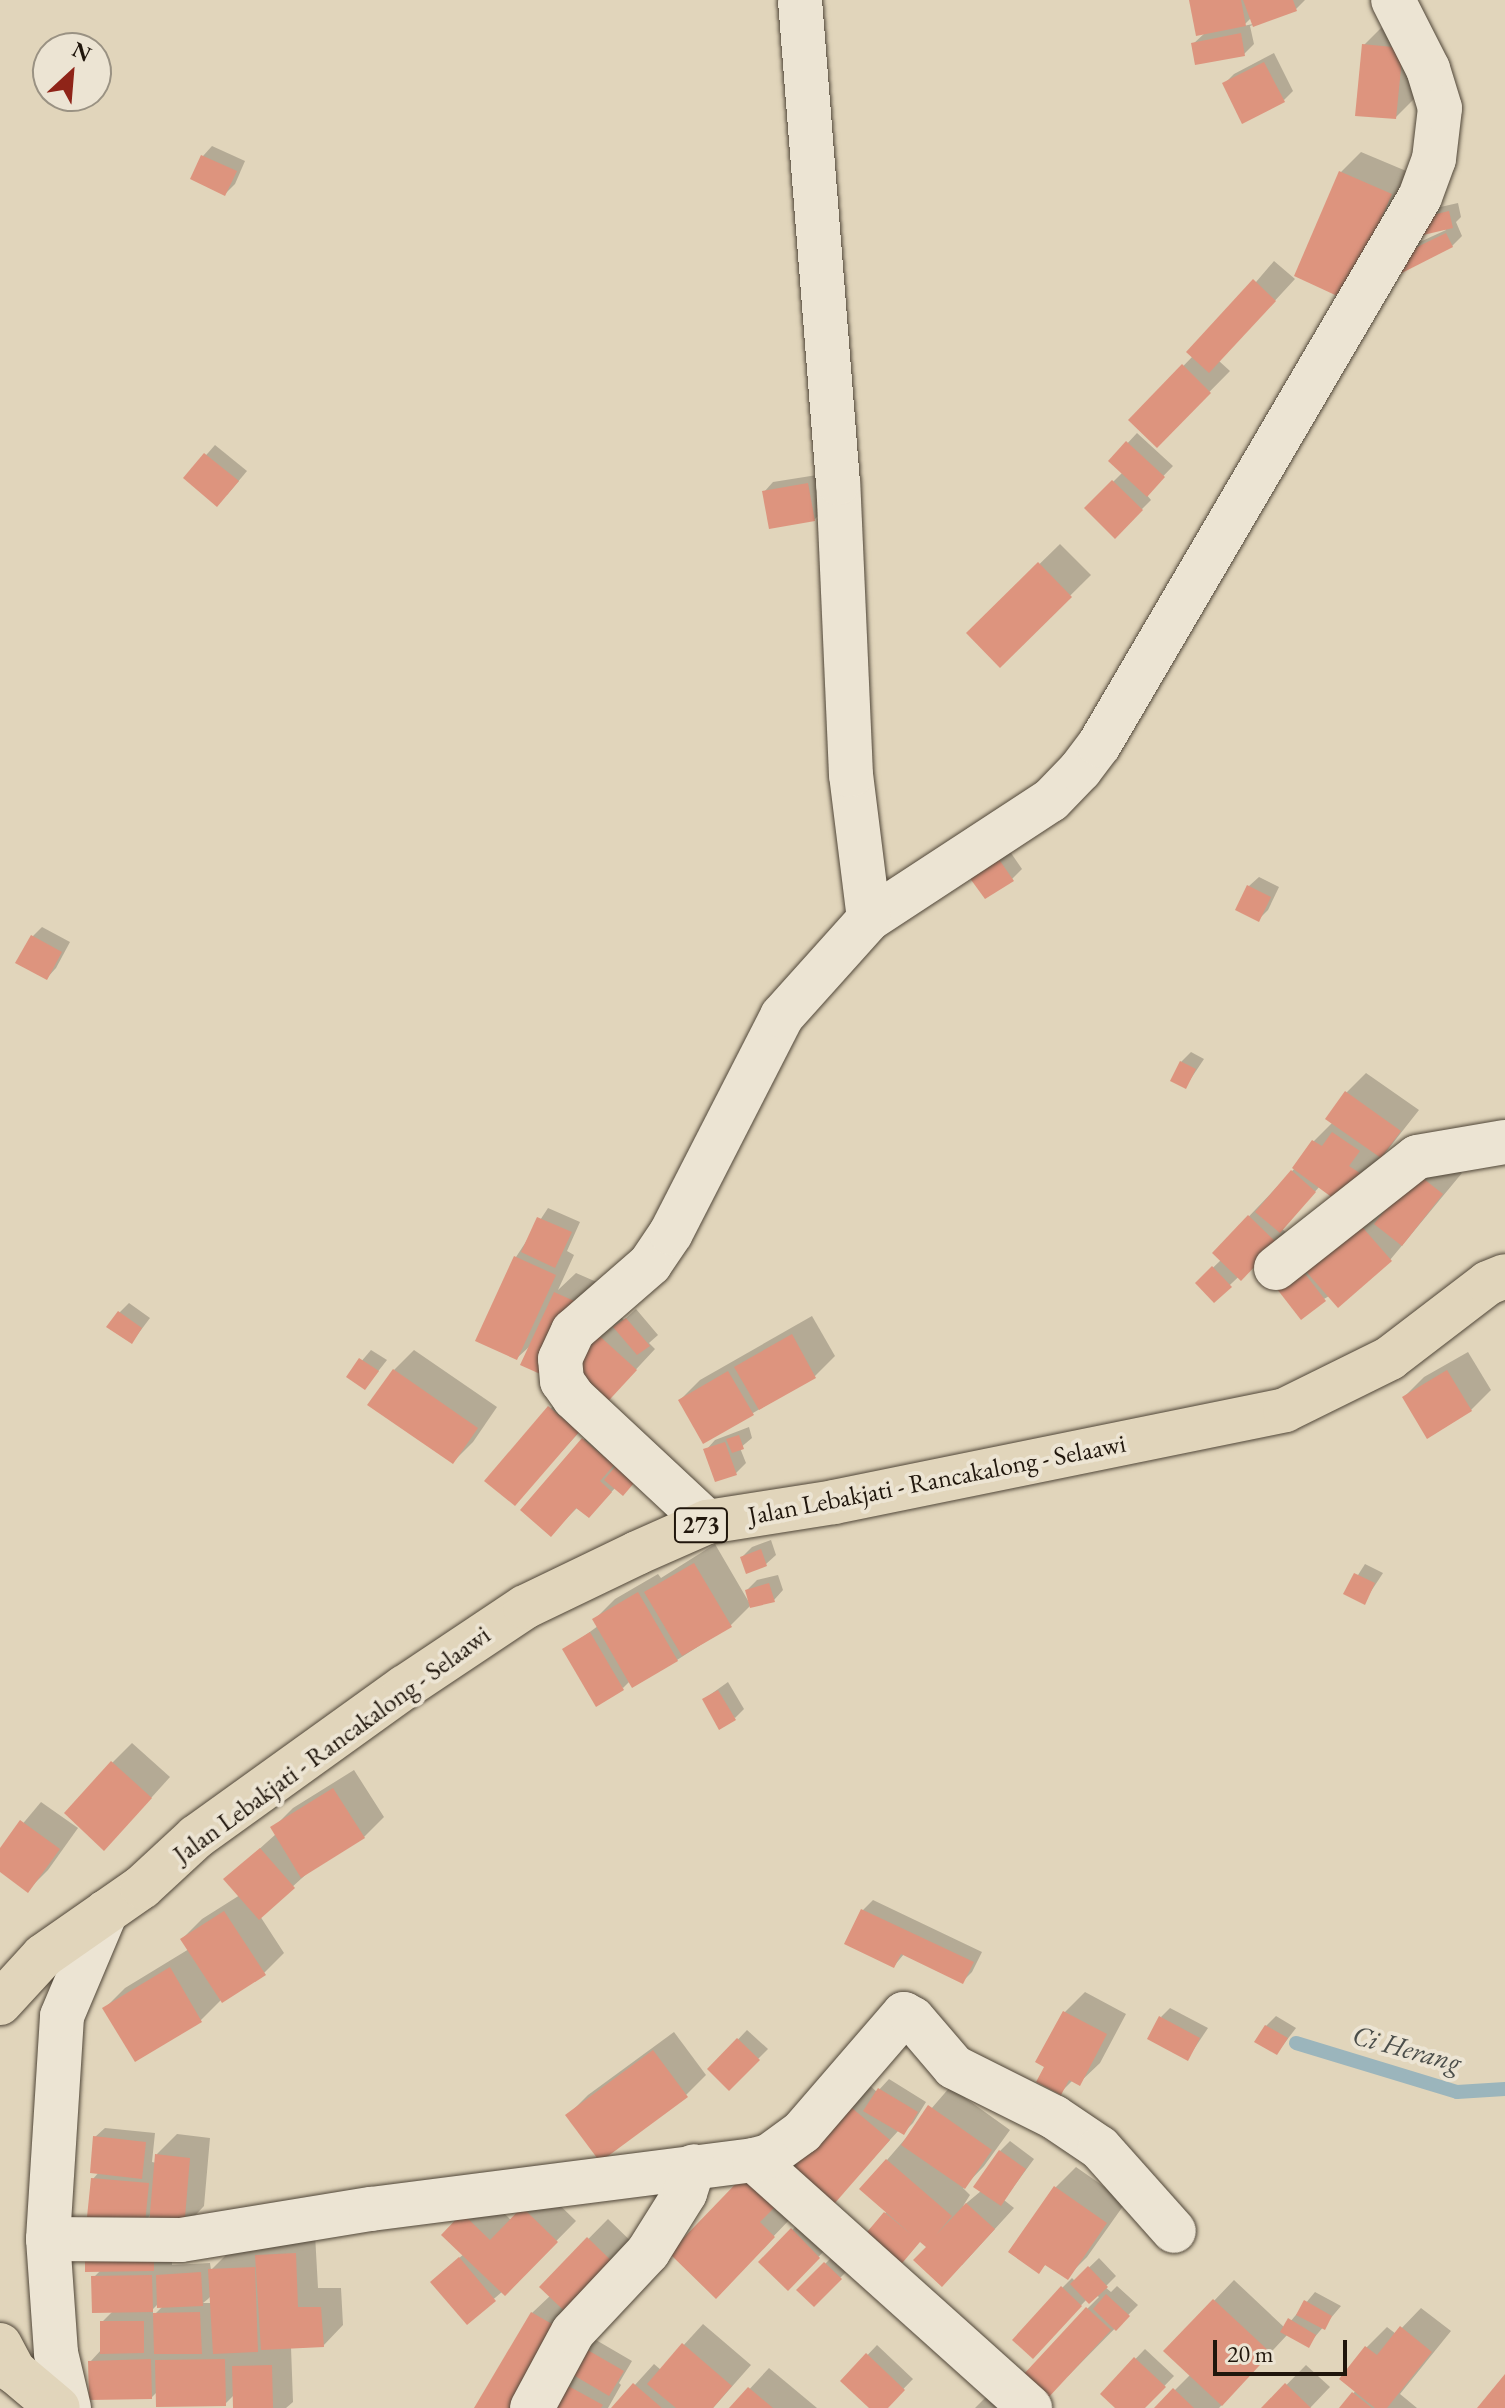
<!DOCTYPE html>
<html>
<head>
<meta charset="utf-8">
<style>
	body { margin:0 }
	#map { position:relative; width:1505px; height:2408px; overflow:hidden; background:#e1d5bb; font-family:"EB Garamond",serif }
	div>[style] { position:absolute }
	.shadow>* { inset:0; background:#0003 }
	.stream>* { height:14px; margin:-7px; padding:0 7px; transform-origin:7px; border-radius:7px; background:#9bb5bc }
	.building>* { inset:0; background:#dd947e }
	.roads { filter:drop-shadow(0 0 2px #504638) drop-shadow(0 0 2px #504638) }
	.minor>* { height:44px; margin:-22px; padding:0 22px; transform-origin:22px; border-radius:22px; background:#ece4d3 }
	.primary>* { height:44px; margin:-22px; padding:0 22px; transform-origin:22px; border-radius:22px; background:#e1d5bb }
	span { translate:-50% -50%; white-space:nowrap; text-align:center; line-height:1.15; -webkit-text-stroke:8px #ece4d3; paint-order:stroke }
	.shield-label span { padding:2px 6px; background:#ece4d3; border:2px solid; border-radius:6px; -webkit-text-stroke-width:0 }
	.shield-label { font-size:24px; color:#20160c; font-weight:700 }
	.street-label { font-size:26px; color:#20160c }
	.water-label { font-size:28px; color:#4b4e4a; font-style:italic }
	.north { position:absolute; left:32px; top:32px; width:80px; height:80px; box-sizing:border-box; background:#ece4d3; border:2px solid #9a9283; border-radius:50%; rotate:26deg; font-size:22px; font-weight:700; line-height:32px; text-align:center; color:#20160c }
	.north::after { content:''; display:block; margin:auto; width:28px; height:36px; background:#8f2418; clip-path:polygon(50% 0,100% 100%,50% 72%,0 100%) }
	.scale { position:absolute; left:1213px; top:2340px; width:134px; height:36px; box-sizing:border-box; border:4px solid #20160c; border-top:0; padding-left:10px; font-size:24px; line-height:28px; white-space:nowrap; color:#20160c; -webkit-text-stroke:6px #ece4d3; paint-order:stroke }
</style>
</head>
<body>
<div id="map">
	<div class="shadow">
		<div style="clip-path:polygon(evenodd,1191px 0,1305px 0,1296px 9px,1250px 26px,1254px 44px,1244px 54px,1193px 44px,1206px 32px,1191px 0,1251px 18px,1253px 24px,1243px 26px,1251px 18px)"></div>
		<div style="clip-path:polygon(1384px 25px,1422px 28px,1416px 97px,1396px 117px,1364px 45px)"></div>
		<div style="clip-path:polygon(1274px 53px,1293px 91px,1284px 100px,1224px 84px,1234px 74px)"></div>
		<div style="clip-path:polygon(212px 146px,245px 161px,235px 184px,225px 194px,192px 178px,203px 156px)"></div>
		<div style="clip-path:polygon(1361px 152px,1411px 173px,1366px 277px,1341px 172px)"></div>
		<div style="clip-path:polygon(1458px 203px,1461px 217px,1456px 222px,1462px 236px,1452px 246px,1398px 252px,1446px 230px,1427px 210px)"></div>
		<div style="clip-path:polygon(1274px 261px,1295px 279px,1219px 361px,1230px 371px,1157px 445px,1131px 420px,1193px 356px)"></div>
		<div style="clip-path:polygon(1137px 433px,1173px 466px,1146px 494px,1151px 500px,1115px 536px,1087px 508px,1123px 472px,1111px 461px)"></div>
		<div style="clip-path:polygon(215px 445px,247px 471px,227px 495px,186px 478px)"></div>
		<div style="clip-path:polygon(817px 475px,824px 510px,814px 520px,764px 492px,773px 482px)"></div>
		<div style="clip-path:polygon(1060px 544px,1091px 575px,1000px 665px,969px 633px)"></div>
		<div style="clip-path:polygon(1009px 850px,1022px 869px,1012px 879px,982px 868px)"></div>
		<div style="clip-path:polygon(1259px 877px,1279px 887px,1268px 910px,1258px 920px,1249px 886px)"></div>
		<div style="clip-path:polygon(42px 927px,70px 942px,56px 968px,47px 978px,32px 937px)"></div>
		<div style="clip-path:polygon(1191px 1052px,1204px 1059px,1186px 1086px,1181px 1062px)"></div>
		<div style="clip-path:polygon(1366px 1073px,1419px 1110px,1345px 1204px,1320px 1186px,1282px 1229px,1286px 1232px,1214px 1300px,1197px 1283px,1221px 1260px,1214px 1253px,1295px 1168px,1314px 1141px,1333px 1122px,1346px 1093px)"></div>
		<div style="clip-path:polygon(1436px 1153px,1462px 1173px,1390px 1260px,1324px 1299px,1289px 1279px,1378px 1203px,1386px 1212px)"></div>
		<div style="clip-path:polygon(548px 1208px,580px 1222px,567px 1251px,574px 1255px,558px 1290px,576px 1273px,599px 1283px,517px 1358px,516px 1257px)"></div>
		<div style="clip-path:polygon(129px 1303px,150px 1318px,132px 1342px,119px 1313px)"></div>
		<div style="clip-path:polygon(636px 1309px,658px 1335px,649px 1343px,655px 1349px,600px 1408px,632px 1437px,616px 1487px,589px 1516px,578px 1507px,551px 1534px,523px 1510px,588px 1435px,582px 1429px,515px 1503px,487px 1480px,570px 1387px,564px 1367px,616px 1312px,624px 1320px)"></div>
		<div style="clip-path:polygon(812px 1316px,835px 1356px,815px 1376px,753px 1413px,680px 1400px,700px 1380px)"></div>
		<div style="clip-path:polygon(371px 1350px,387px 1360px,365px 1388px,349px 1376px)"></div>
		<div style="clip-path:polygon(414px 1350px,497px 1407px,473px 1442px,453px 1462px,394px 1370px)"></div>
		<div style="clip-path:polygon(1468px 1352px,1491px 1390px,1471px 1410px,1404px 1397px,1424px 1377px)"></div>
		<div style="clip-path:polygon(749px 1427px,752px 1438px,740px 1448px,746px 1463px,736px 1473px,706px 1450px,715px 1440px)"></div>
		<div style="clip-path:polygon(771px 1540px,776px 1555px,766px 1564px,742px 1557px,752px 1547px)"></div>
		<div style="clip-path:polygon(715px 1544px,750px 1604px,747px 1590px,757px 1580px,778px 1575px,783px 1590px,774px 1600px,750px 1606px,730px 1626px,677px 1660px,631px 1680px,623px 1688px,565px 1650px,598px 1626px,595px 1619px,615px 1599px,658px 1574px,661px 1578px)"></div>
		<div style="clip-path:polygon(1365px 1564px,1383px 1573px,1364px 1602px,1346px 1594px)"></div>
		<div style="clip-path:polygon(728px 1682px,744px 1709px,735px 1718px,704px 1699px)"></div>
		<div style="clip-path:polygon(132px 1743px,170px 1777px,124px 1828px,112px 1763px)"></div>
		<div style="clip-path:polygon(354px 1770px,384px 1817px,364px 1837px,312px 1869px,260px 1916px,284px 1953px,264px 1973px,222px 1999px,201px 2020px,136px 2059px,105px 2008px,125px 1988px,189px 1949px,182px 1939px,202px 1919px,240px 1895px,226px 1879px,276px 1834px,273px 1828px,293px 1808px)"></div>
		<div style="clip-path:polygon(41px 1802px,78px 1828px,48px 1870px,28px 1890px,0 1869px,0 1851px)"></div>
		<div style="clip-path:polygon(873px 1900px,982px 1952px,972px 1972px,962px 1982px,904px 1954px,894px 1966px,847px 1943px,863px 1910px)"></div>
		<div style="clip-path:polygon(1085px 1992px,1126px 2014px,1100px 2063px,1079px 2083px,1073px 2080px,1061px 2092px,1047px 2066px,1065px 2012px)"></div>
		<div style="clip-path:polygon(1170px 2008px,1208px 2028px,1188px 2058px,1161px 2017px)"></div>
		<div style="clip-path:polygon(1276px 2016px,1296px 2028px,1277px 2053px,1266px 2026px)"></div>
		<div style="clip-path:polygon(747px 2030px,768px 2049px,729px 2088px,710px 2069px)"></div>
		<div style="clip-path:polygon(674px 2032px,706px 2075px,686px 2095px,568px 2115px,588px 2095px)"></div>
		<div style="clip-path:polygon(889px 2079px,926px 2102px,913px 2123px,903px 2133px,899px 2130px,828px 2208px,794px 2215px,716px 2296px,671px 2253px,868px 2084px,877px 2092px)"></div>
		<div style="clip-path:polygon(950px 2087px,1010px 2130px,984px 2166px,963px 2188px,970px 2195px,963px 2206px,981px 2191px,1000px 2151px,1010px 2141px,1034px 2159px,1004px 2200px,1014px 2208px,962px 2265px,921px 2240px,865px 2237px,887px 2211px,887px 2160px)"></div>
		<div style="clip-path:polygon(105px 2128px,155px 2133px,152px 2162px,157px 2163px,157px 2154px,177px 2134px,210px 2138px,204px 2206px,184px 2227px,152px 2213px,145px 2221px,93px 2179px,99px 2172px,95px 2137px)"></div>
		<div style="clip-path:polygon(1076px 2167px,1126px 2202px,1087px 2257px,1067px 2277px,1047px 2263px,1039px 2271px,1056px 2187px)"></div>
		<div style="clip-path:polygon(543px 2189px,576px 2221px,505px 2293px,503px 2291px,467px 2322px,442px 2272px,464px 2254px,444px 2235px,484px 2194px,512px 2221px)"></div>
		<div style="clip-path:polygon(608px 2219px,643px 2253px,477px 2408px,532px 2313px,551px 2295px,542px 2286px)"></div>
		<div style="clip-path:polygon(802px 2220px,828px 2247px,788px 2288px,761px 2262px)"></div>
		<div style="clip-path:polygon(evenodd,315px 2234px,318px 2288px,341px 2288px,343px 2325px,323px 2346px,291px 2347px,293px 2402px,286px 2408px,235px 2408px,234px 2395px,225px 2404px,158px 2391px,152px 2397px,90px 2362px,102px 2349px,102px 2322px,113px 2311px,94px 2277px,101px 2270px,172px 2255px,172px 2265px,210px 2263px,211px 2270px,231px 2250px,315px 2234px,212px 2295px,212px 2303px,203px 2303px,208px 2299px,212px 2295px,315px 2234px,159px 2303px,163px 2306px,153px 2316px,153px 2309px,159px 2303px)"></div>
		<div style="clip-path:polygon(835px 2254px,850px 2268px,814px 2304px,799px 2290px)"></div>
		<div style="clip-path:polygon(1099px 2258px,1116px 2276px,1105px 2287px,1111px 2292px,1117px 2286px,1138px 2305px,1068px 2376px,1087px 2309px,1099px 2297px,1096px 2295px,1087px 2299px,1042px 2347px,1062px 2288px,1072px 2278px,1075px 2281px)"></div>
		<div style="clip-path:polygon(1234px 2280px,1285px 2328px,1315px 2292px,1341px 2306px,1308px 2345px,1288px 2334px,1219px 2408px,1157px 2408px,1191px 2374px,1166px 2351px)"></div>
		<div style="clip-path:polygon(1421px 2308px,1451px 2331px,1400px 2394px,1417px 2408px,1342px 2408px,1356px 2390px,1342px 2379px,1367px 2347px,1387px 2327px,1396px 2334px)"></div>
		<div style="clip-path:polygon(703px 2324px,751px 2365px,713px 2408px,614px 2408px,654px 2364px,661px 2370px)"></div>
		<div style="clip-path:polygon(584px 2333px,632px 2361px,619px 2383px,621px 2385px,608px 2408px,548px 2408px)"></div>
		<div style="clip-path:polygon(877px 2345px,913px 2379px,885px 2408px,871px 2408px,843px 2381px)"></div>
		<div style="clip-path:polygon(1145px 2349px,1174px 2376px,1143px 2408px,1118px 2408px,1102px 2394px)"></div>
		<div style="clip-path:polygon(1306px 2365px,1330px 2387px,1310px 2408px,1264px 2408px)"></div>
		<div style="clip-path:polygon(769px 2368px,817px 2408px,732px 2408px)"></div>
		<div style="clip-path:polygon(990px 2393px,1005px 2408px,975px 2408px)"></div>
	</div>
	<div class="stream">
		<div style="left:1296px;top:2043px;width:168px;rotate:16.9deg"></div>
		<div style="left:1457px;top:2092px;width:48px;rotate:-3.6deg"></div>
	</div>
	<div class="building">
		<div style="clip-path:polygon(1189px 0,1241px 0,1246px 26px,1196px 36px)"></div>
		<div style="clip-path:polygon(1243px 0,1293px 0,1297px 11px,1253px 27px)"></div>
		<div style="clip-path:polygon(1241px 33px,1245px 56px,1195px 65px,1191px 43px)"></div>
		<div style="clip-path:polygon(1362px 44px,1403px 48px,1396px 119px,1355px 116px)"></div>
		<div style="clip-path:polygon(1264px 62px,1285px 102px,1242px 124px,1222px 83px)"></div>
		<div style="clip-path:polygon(201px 155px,237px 171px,225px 196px,190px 179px)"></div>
		<div style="clip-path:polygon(1339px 171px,1392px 194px,1346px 300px,1294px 276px)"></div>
		<div style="clip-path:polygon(1449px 211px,1453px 228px,1419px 236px,1415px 219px)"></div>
		<div style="clip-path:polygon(1446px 233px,1453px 247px,1394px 277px,1386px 262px)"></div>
		<div style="clip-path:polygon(1253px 279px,1276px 301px,1209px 373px,1186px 352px)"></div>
		<div style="clip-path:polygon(1182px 364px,1211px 393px,1157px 448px,1128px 420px)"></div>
		<div style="clip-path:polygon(1126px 441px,1165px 477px,1147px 497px,1108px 461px)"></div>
		<div style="clip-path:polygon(204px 453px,239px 481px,217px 507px,183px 478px)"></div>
		<div style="clip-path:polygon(1112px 480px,1143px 510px,1115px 539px,1084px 508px)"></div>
		<div style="clip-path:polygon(808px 483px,815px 521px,769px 529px,762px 491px)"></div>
		<div style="clip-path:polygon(1038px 562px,1072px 597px,1000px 668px,966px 633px)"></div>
		<div style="clip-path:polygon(998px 858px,1014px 881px,985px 899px,969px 877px)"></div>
		<div style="clip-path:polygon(1247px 885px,1271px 897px,1259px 922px,1235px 910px)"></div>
		<div style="clip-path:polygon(31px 935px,62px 952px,47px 980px,15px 963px)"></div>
		<div style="clip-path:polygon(1180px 1061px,1196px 1069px,1186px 1089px,1170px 1081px)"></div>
		<div style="clip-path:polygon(1345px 1091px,1401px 1131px,1381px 1158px,1325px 1119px)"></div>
		<div style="clip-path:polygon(1332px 1132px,1360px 1151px,1349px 1166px,1366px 1177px,1345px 1207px,1292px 1168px,1312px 1140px,1322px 1146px)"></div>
		<div style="clip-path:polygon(1291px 1170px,1316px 1192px,1280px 1233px,1255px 1212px)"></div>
		<div style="clip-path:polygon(1415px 1172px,1443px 1194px,1402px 1246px,1374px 1224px)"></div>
		<div style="clip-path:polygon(1248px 1215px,1277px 1243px,1241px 1281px,1212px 1253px)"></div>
		<div style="clip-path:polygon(537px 1217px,572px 1232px,555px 1268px,521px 1252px)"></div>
		<div style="clip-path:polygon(1357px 1221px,1392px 1261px,1338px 1308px,1303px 1268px)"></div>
		<div style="clip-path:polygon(514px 1256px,556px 1275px,517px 1360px,475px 1341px)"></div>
		<div style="clip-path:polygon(1212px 1266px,1232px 1287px,1214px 1303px,1195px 1283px)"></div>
		<div style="clip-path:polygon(1302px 1270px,1326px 1301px,1301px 1320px,1277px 1289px)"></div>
		<div style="clip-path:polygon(554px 1292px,581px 1304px,547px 1377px,520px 1365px)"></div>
		<div style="clip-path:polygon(118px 1311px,142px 1328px,132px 1344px,106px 1327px)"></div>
		<div style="clip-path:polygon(626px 1318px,650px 1346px,637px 1355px,613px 1327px)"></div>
		<div style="clip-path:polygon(594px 1331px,637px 1370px,600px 1410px,561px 1367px)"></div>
		<div style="clip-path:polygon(792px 1334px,816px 1378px,759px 1410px,734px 1367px)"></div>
		<div style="clip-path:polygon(359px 1358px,379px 1371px,365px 1390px,346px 1377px)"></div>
		<div style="clip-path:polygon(393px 1369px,478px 1428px,453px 1464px,367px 1405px)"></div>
		<div style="clip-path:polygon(1447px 1370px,1472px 1411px,1427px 1439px,1402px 1397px)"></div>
		<div style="clip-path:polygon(728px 1371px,754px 1415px,703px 1444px,678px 1400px)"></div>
		<div style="clip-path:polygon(548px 1406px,579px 1432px,515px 1506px,484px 1481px)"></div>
		<div style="clip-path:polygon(739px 1435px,744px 1449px,732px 1453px,726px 1439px)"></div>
		<div style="clip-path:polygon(582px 1438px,614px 1465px,600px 1481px,612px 1492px,589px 1518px,576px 1508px,551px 1537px,520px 1510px)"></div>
		<div style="clip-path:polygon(725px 1442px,737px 1475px,715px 1482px,703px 1449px)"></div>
		<div style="clip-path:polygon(626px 1454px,645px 1470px,623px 1496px,604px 1480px)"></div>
		<div style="clip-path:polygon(761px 1549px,767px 1566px,746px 1574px,740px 1557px)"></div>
		<div style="clip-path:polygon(694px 1563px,732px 1627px,682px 1656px,644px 1592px)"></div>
		<div style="clip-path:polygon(1354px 1573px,1375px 1583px,1365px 1605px,1343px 1594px)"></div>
		<div style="clip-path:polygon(769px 1583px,775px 1602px,750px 1608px,745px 1590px)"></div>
		<div style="clip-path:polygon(638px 1592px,678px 1661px,632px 1688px,592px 1619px)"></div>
		<div style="clip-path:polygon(590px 1632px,624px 1690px,596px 1707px,562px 1649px)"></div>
		<div style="clip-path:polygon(718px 1690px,736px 1720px,719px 1730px,702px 1699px)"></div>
		<div style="clip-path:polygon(111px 1761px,152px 1798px,104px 1851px,64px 1813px)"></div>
		<div style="clip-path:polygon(333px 1788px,365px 1838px,301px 1878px,270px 1827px)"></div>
		<div style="clip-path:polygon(20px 1820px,60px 1849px,28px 1893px,0 1872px,0 1848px)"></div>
		<div style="clip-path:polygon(260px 1848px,295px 1888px,259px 1920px,223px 1879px)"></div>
		<div style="clip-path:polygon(861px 1909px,974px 1962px,963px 1984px,901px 1954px,894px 1968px,844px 1944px)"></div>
		<div style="clip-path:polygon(224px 1911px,266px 1975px,222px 2003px,180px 1939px)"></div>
		<div style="clip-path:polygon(170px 1967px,202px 2022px,135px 2062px,102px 2008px)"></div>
		<div style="clip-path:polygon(1063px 2011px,1107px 2034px,1080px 2086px,1069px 2080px,1061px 2095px,1036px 2082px,1044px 2067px,1035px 2062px)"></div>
		<div style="clip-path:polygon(1159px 2016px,1200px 2038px,1188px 2061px,1147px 2039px)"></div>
		<div style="clip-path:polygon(1265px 2025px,1288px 2038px,1277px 2055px,1254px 2042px)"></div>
		<div style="clip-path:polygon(737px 2038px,760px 2060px,729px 2091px,707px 2069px)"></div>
		<div style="clip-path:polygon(653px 2050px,688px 2097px,600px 2162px,565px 2115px)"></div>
		<div style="clip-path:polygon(878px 2088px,918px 2112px,904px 2135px,863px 2111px)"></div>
		<div style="clip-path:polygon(846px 2103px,890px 2140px,828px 2211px,785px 2173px)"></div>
		<div style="clip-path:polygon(928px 2105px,992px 2150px,965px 2189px,901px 2145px)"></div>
		<div style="clip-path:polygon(93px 2136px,146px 2142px,142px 2179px,90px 2173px)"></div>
		<div style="clip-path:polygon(999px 2150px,1026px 2169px,1001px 2206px,973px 2187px)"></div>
		<div style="clip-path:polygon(155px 2154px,190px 2158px,184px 2229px,149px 2225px)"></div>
		<div style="clip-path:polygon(886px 2159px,952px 2216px,936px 2235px,966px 2203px,995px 2229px,942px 2287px,913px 2260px,926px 2247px,920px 2242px,898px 2268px,862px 2238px,884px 2212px,912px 2235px,859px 2189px)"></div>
		<div style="clip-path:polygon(748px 2171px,780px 2202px,760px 2222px,775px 2237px,716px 2299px,669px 2253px)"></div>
		<div style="clip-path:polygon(91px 2178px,149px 2183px,145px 2223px,87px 2217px)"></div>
		<div style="clip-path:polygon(1054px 2186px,1107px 2223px,1068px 2280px,1045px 2265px,1039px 2274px,1008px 2252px)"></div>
		<div style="clip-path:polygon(522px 2207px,558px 2242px,505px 2296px,441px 2235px,462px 2213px,490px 2240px)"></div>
		<div style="clip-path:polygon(791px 2228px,820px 2258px,788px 2291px,758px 2262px)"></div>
		<div style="clip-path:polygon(587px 2237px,625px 2274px,577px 2323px,539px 2287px)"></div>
		<div style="clip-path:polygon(154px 2245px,154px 2271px,85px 2272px,85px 2246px)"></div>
		<div style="clip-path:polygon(296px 2253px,298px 2307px,321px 2307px,324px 2347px,261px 2350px,255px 2255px)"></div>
		<div style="clip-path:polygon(459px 2257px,496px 2301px,467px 2325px,430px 2282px)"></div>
		<div style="clip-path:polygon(824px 2262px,842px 2279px,814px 2307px,796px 2290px)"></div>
		<div style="clip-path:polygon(1088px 2266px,1108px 2287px,1089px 2304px,1070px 2284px)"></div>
		<div style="clip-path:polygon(255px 2267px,258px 2352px,213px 2354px,208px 2269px)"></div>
		<div style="clip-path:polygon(201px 2272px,203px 2306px,157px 2308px,156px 2275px)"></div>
		<div style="clip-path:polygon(152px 2275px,153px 2312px,92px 2313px,91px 2276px)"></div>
		<div style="clip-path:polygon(1061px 2286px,1082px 2306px,1033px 2359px,1012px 2340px)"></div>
		<div style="clip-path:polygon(1106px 2294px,1130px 2316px,1116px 2331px,1093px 2309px)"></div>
		<div style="clip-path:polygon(1213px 2299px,1271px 2353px,1222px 2406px,1163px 2351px)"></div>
		<div style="clip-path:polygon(1304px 2300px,1332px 2316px,1325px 2330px,1296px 2315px)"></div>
		<div style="clip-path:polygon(1086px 2307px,1111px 2330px,1048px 2398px,1023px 2375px)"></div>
		<div style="clip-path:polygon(200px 2312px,202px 2354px,154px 2354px,153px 2313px)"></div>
		<div style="clip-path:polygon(531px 2312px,566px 2332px,522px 2408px,474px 2408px)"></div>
		<div style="clip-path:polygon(1288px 2318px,1316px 2335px,1309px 2348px,1280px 2332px)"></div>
		<div style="clip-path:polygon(100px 2321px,144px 2321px,144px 2353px,100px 2354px)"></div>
		<div style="clip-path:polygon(1400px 2326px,1432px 2352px,1387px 2408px,1375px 2408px,1339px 2379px,1365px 2346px,1377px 2355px)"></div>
		<div style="clip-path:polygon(572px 2341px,624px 2371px,609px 2396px,558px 2366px)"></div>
		<div style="clip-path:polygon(682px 2343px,732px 2386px,713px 2408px,676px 2408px,647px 2384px)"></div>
		<div style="clip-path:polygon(866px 2353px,905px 2390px,888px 2408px,869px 2408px,840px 2381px)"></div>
		<div style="clip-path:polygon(1134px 2357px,1166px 2387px,1145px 2408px,1115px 2408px,1100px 2394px)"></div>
		<div style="clip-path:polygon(151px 2359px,152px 2399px,89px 2400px,88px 2361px)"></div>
		<div style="clip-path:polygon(225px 2359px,226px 2406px,156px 2407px,155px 2360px)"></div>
		<div style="clip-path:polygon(272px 2365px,273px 2408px,233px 2408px,232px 2366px)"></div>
		<div style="clip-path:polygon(1505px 2374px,1505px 2408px,1477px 2408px)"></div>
		<div style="clip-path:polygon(561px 2382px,603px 2405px,601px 2408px,545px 2408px)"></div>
		<div style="clip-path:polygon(633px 2383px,662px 2408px,611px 2408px)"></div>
		<div style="clip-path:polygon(1285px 2383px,1311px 2408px,1261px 2408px)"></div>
		<div style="clip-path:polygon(748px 2387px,773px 2408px,729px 2408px)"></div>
		<div style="clip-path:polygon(1173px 2388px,1194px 2408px,1154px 2408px)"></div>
		<div style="clip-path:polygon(1352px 2392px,1372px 2408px,1339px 2408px)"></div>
	</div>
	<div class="roads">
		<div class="minor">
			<div style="left:869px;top:919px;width:217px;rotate:-33.2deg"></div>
			<div style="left:1051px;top:800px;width:42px;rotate:-46deg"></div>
			<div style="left:1080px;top:770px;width:31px;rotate:-53deg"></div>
			<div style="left:1099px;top:745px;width:635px;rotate:-59.64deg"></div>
			<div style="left:1420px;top:197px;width:40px;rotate:-69.8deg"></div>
			<div style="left:1434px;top:159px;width:51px;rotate:-83.3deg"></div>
			<div style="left:1440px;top:108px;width:41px;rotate:-107.1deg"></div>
			<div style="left:1428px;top:69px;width:77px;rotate:-116.9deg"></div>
			<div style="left:1276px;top:1268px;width:179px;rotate:-38.2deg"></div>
			<div style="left:1417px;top:1157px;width:89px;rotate:-9.7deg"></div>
			<div style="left:707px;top:1522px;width:182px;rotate:-137deg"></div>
			<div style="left:574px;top:1398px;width:21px;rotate:-125deg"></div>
			<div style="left:562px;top:1381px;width:22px;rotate:-95deg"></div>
			<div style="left:560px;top:1359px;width:31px;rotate:-65deg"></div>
			<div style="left:573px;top:1331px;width:102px;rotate:-41deg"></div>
			<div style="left:650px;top:1264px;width:37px;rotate:-56deg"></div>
			<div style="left:671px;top:1233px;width:244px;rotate:-62.9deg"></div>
			<div style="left:782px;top:1016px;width:130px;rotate:-48.1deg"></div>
			<div style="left:869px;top:919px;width:145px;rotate:-97.1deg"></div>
			<div style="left:851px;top:775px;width:292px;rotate:-92.5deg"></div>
			<div style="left:838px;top:483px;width:484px;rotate:-94.5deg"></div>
			<div style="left:754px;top:2160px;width:371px;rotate:41.9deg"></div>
			<div style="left:48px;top:2239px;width:133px;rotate:0.4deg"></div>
			<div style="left:181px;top:2240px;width:193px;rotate:-9.3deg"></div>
			<div style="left:371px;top:2209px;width:386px;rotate:-7.3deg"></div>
			<div style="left:754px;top:2160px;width:16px;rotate:-15deg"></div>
			<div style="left:769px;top:2156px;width:41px;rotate:-36deg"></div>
			<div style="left:802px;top:2132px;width:156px;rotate:-49.2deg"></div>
			<div style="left:904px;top:2014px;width:10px;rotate:29deg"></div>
			<div style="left:913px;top:2019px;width:63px;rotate:49.5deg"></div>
			<div style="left:954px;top:2067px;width:112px;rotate:26.6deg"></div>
			<div style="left:1054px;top:2117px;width:55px;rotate:34deg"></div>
			<div style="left:1100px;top:2148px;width:111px;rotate:48.3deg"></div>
			<div style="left:69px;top:2408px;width:57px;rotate:-103.3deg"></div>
			<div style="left:56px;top:2353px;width:114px;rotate:-94deg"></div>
			<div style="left:48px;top:2239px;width:223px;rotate:-86.4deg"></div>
			<div style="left:62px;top:2016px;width:113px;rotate:-67.1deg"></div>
			<div style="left:532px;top:2408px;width:86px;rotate:-61.7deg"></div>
			<div style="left:573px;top:2332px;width:110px;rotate:-46.8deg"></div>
			<div style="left:648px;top:2252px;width:70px;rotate:-57.9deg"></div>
			<div style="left:685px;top:2193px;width:28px;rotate:-72deg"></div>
		</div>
		<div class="primary">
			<div style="left:0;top:2003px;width:64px;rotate:-47.5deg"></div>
			<div style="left:43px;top:1956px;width:121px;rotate:-34.9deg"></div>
			<div style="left:142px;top:1887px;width:74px;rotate:-42.8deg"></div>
			<div style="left:196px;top:1837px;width:257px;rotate:-35.7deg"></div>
			<div style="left:405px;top:1687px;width:144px;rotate:-33.7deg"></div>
			<div style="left:525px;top:1607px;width:124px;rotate:-25.7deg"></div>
			<div style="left:637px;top:1553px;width:77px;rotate:-23.9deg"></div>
			<div style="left:707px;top:1522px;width:129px;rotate:-8.9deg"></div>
			<div style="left:834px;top:1502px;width:460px;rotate:-11.5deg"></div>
			<div style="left:1285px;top:1410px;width:117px;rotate:-26.3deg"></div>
			<div style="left:1390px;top:1358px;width:123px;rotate:-37.4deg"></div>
			<div style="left:1488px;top:1283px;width:18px;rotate:-22deg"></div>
			<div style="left:0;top:2345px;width:30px;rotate:62deg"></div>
			<div style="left:14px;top:2371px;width:57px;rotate:40.1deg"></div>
		</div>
	</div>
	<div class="shield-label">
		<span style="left:701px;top:1525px">273</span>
	</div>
	<div class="street-label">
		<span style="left:937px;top:1480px;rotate:-11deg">Jalan Lebakjati - Rancakalong - Selaawi</span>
		<span style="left:332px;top:1745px;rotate:-36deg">Jalan Lebakjati - Rancakalong - Selaawi</span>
	</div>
	<div class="water-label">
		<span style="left:1407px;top:2048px;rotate:15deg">Ci Herang</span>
	</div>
	<div class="north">N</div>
	<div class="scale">20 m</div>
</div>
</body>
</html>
